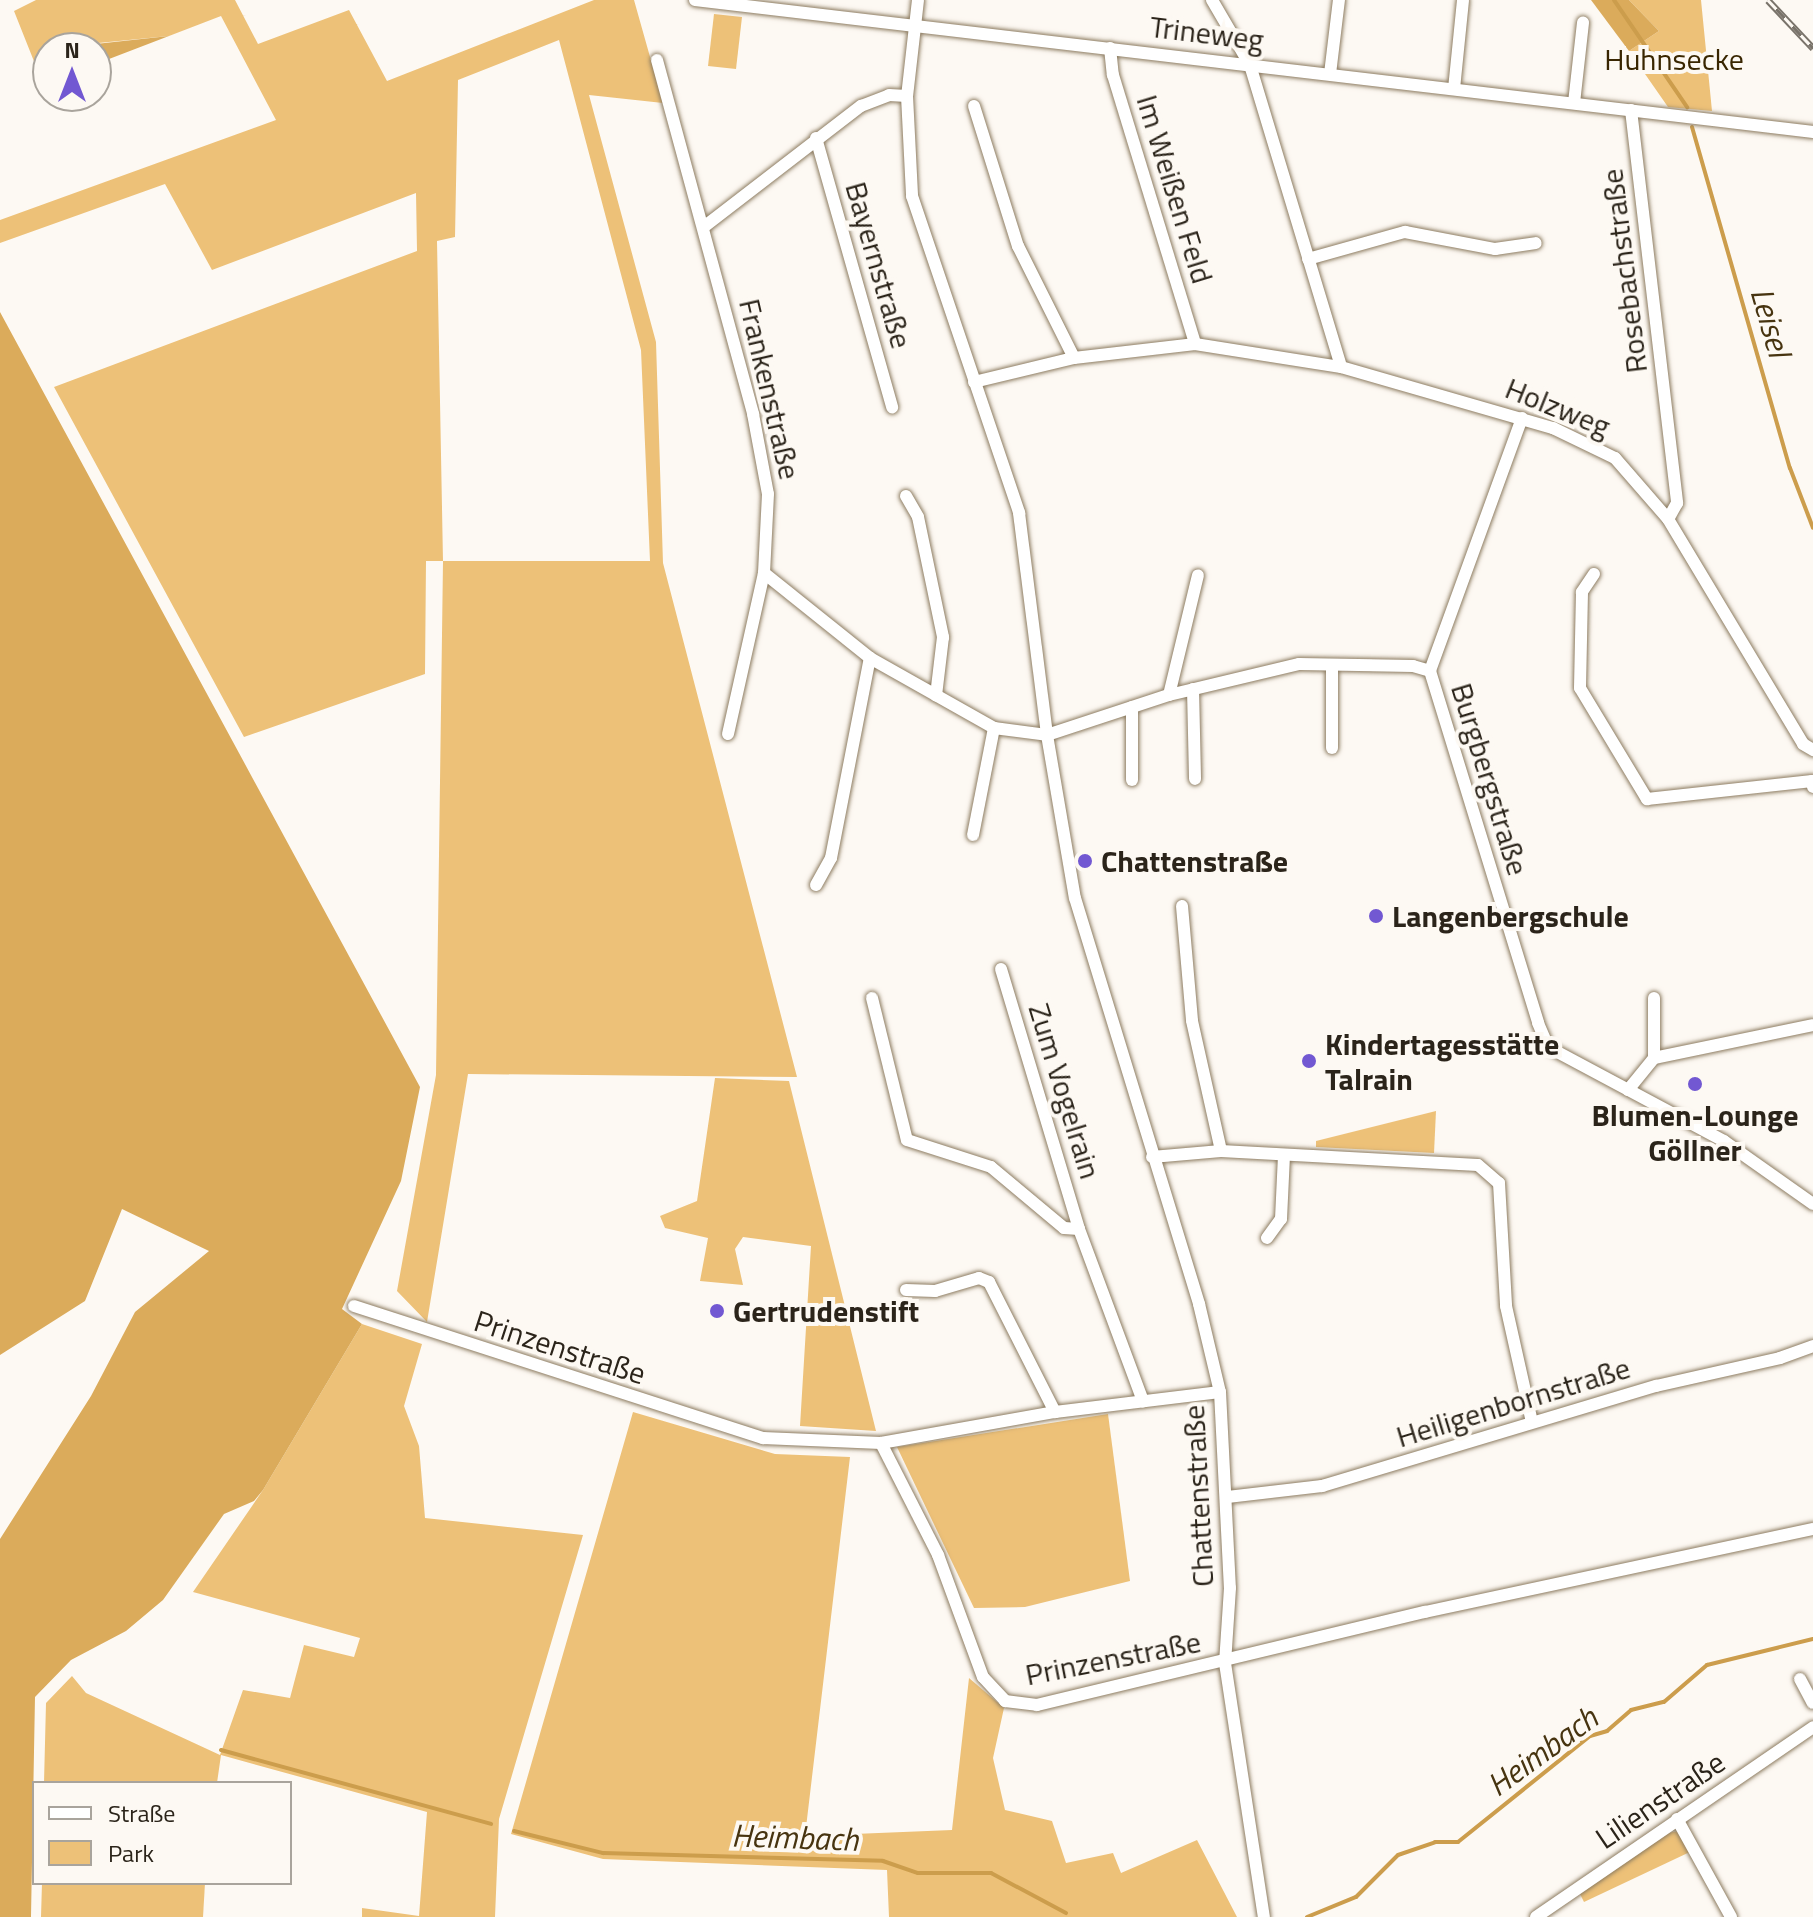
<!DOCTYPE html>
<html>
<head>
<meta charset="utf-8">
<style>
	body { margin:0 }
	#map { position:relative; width:1813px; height:1917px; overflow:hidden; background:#fdf9f3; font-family:"Titillium Web",sans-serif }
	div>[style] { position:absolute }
	.green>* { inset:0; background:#edc178 }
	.forest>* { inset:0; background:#dbab5b }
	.stream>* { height:4px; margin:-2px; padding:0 2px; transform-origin:2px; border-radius:2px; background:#cc9d4c }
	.roads { filter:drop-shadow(0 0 2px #8d7c61) drop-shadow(0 0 2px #8d7c61) }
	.minor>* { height:12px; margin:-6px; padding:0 6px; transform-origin:6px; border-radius:6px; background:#fff }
	.rail>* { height:7px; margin-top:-3.5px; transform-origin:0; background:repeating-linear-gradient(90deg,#fdf9f3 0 12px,#79736a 0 24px); box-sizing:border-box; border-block:2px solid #79736a }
	.dots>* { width:22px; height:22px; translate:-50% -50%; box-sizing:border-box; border:4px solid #fdf9f3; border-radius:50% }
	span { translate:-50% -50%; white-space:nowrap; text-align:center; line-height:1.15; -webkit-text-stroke:8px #fdf9f3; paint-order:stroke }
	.street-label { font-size:30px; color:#2b241a }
	.park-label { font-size:30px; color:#392601 }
	.poi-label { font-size:30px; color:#2b241a; font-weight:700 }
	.left { translate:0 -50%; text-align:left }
	.water-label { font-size:32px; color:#473410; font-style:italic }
	.legend { position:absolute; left:32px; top:1781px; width:260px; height:104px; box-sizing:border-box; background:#fdf9f3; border:2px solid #a9a49c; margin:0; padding:10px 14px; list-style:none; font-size:24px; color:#2b241a }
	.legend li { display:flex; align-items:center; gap:16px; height:40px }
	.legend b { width:40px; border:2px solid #a9a49c }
	.north { position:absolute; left:32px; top:32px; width:80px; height:80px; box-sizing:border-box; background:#fdf9f3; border:2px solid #a9a49c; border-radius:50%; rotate:0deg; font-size:22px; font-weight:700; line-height:32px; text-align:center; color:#2b241a }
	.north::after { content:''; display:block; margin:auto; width:28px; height:36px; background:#7258d2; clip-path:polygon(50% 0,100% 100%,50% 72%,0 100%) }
</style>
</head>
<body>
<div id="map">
	<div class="green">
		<div style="clip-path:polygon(evenodd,36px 0,235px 0,258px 44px,349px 10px,387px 81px,594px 0,634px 0,663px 103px,589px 95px,656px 342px,663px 563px,797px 1077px,468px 1074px,427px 1322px,397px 1291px,436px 1075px,443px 561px,426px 561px,425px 674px,244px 737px,54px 387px,417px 251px,416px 193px,212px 270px,165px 184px,0 243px,0 220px,276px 120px,221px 16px,169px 36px,48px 48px,48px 82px,43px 84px,14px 11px,36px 0,559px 40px,641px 350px,650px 561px,443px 561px,437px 241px,455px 237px,458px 80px,559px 40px)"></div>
		<div style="clip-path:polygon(1629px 0,1701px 0,1712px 111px,1668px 107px,1629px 51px,1659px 31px)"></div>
		<div style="clip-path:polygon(714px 14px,742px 17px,736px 69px,708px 66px)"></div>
		<div style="clip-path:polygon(715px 1078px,789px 1081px,876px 1431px,800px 1426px,811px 1246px,743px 1237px,735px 1249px,743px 1285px,700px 1281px,708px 1238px,665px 1228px,660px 1216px,697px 1201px)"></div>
		<div style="clip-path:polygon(1436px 1111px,1434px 1153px,1316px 1147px,1316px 1141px)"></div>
		<div style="clip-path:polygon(362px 1324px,422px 1344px,404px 1406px,419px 1446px,425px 1518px,583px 1535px,499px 1819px,495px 1917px,362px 1917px,362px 1908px,419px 1916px,427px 1812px,221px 1755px,217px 1783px,44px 1783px,46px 1703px,72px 1676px,86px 1693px,220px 1755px,243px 1690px,290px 1698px,304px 1645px,354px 1657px,360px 1638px,193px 1592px,263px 1490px)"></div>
		<div style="clip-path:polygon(633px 1412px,775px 1454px,850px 1457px,805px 1836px,952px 1830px,969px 1678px,1004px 1708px,993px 1758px,1005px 1810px,1052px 1821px,1066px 1863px,1113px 1853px,1121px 1873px,1197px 1840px,1237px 1917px,889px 1917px,887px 1870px,603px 1859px,511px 1834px)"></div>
		<div style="clip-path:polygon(1108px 1414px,1130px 1581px,1025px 1607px,974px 1608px,897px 1447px)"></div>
		<div style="clip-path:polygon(1680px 1831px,1692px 1851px,1584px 1902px,1579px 1892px,1667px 1833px)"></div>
		<div style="clip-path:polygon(42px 1883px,205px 1883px,203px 1917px,41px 1917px)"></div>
	</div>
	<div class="forest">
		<div style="clip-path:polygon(1591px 0,1629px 0,1659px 31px,1629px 51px)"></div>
		<div style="clip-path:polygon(169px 36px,96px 64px,96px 48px,59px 48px)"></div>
		<div style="clip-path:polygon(0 312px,420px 1087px,401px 1181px,342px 1309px,362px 1324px,263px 1490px,254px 1501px,224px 1514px,163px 1600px,126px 1631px,71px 1660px,35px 1697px,31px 1917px,0 1917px,0 1539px,91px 1396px,135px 1312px,209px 1251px,122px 1209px,85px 1301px,0 1355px)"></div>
	</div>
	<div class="stream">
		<div style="left:1614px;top:0;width:130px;rotate:55.7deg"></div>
		<div style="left:1692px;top:127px;width:355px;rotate:74deg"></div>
		<div style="left:1790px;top:468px;width:64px;rotate:69deg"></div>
		<div style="left:221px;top:1750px;width:280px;rotate:15.3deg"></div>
		<div style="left:514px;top:1831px;width:92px;rotate:13.9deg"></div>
		<div style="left:603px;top:1853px;width:280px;rotate:1.6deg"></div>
		<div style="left:883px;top:1861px;width:37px;rotate:19deg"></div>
		<div style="left:918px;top:1873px;width:73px"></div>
		<div style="left:991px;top:1873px;width:85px;rotate:28.1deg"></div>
		<div style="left:1307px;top:1917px;width:53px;rotate:-22.2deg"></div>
		<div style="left:1356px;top:1897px;width:59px;rotate:-45deg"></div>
		<div style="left:1398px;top:1855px;width:39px;rotate:-19deg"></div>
		<div style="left:1435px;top:1842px;width:23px"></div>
		<div style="left:1458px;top:1842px;width:169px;rotate:-38.8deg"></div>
		<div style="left:1590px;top:1736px;width:18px;rotate:-16deg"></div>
		<div style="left:1607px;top:1731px;width:32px;rotate:-41deg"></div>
		<div style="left:1631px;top:1710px;width:34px;rotate:-14deg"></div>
		<div style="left:1664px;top:1702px;width:57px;rotate:-40.7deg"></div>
		<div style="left:1707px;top:1665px;width:109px;rotate:-13.8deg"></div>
	</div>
	<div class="roads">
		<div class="minor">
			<div style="left:695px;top:0;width:1126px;rotate:6.73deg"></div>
			<div style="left:918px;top:0;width:97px;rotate:96.5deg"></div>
			<div style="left:907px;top:96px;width:100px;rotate:87.1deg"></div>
			<div style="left:912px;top:196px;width:335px;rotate:71.3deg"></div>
			<div style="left:1019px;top:513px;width:224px;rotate:82.8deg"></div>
			<div style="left:1047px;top:735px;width:165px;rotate:80.3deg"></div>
			<div style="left:1075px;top:898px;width:425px;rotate:73deg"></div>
			<div style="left:1199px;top:1304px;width:90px;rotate:76.6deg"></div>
			<div style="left:1220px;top:1392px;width:196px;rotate:87.1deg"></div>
			<div style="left:1230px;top:1588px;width:75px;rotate:93.8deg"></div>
			<div style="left:1225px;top:1663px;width:257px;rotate:81.3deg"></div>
			<div style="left:1212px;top:0;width:75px;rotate:59.7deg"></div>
			<div style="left:1250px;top:65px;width:315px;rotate:73.2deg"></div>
			<div style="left:1341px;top:367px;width:221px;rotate:16.1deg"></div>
			<div style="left:1553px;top:428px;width:69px;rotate:25.8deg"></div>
			<div style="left:1615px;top:458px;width:81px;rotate:49deg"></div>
			<div style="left:1668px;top:519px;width:262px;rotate:59deg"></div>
			<div style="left:1803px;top:744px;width:12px;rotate:31deg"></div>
			<div style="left:1110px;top:48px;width:27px;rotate:84deg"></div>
			<div style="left:1113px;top:75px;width:281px;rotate:73deg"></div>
			<div style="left:657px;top:60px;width:367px;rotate:74.8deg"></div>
			<div style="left:753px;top:414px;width:81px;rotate:79.4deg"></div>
			<div style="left:768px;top:494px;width:79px;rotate:92.9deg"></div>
			<div style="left:764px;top:573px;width:165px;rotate:102.6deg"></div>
			<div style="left:1330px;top:74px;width:75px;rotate:-83.1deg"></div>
			<div style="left:1454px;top:89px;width:89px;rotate:-84.2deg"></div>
			<div style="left:1574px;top:103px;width:81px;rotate:-83.6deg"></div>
			<div style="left:974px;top:106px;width:147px;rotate:72.6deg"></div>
			<div style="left:1018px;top:246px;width:125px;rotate:63.4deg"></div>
			<div style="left:1631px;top:110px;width:396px;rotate:83.3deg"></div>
			<div style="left:1677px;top:503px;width:18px;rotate:119deg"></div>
			<div style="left:816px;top:138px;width:280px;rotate:74.2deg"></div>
			<div style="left:705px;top:226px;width:197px;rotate:-37.6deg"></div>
			<div style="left:861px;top:106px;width:30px;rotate:-21deg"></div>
			<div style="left:889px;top:95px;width:18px;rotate:3deg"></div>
			<div style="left:1308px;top:259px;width:101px;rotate:-15.6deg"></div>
			<div style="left:1405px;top:232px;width:92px;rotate:10.7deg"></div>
			<div style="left:1495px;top:249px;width:41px;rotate:-8.3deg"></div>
			<div style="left:974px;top:382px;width:103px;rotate:-13.5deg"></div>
			<div style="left:1074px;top:358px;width:122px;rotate:-6.6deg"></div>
			<div style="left:1195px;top:344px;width:148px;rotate:9deg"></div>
			<div style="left:1522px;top:418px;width:269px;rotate:110deg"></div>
			<div style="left:1430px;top:671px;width:368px;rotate:72.9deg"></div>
			<div style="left:1538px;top:1023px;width:26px;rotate:67deg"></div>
			<div style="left:1548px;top:1047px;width:200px;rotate:28.1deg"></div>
			<div style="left:1724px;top:1141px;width:109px;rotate:35.3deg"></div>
			<div style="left:906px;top:496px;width:24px;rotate:60deg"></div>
			<div style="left:918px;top:517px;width:123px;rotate:78.2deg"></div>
			<div style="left:943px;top:637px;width:59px;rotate:96.8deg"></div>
			<div style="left:764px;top:573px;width:136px;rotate:38.7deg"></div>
			<div style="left:870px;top:658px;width:142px;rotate:29.4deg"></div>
			<div style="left:994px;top:728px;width:53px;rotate:7.5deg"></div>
			<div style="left:1047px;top:735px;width:128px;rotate:-18.2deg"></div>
			<div style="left:1169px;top:695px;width:134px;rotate:-13.4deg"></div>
			<div style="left:1299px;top:664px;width:114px;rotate:1deg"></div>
			<div style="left:1413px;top:666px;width:18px;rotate:16deg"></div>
			<div style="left:1594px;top:574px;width:22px;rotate:124deg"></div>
			<div style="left:1582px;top:592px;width:96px;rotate:91.2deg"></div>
			<div style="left:1580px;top:688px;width:130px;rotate:58.9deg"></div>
			<div style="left:1647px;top:799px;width:166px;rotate:-6.2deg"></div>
			<div style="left:1812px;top:781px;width:6px;rotate:81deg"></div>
			<div style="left:1332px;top:665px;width:83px;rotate:90deg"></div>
			<div style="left:1193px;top:689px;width:90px;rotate:88.7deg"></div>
			<div style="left:1169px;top:695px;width:123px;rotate:-76.4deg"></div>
			<div style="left:1132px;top:707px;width:73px;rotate:90deg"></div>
			<div style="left:973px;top:835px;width:109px;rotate:-78.9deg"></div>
			<div style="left:816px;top:885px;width:31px;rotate:-61deg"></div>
			<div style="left:831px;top:858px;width:204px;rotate:-79deg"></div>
			<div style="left:1182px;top:906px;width:115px;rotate:85deg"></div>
			<div style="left:1192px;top:1021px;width:133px;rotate:77.4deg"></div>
			<div style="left:1001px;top:969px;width:271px;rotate:73.3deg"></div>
			<div style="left:1079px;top:1229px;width:184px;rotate:69.6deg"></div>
			<div style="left:872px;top:998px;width:146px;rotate:76.2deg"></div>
			<div style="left:907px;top:1140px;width:88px;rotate:17.8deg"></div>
			<div style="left:991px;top:1167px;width:95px;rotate:39.9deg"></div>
			<div style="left:1064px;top:1228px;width:15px;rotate:4deg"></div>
			<div style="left:1654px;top:1058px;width:60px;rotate:-90deg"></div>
			<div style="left:1628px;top:1090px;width:41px;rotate:-50.9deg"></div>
			<div style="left:1654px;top:1058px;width:162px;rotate:-11.7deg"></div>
			<div style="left:1152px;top:1157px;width:69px;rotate:-5deg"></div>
			<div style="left:1221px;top:1151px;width:257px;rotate:3.1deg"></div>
			<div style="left:1478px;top:1165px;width:28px;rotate:41deg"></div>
			<div style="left:1499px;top:1183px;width:123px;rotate:86.7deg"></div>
			<div style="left:1506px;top:1306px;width:119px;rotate:77.4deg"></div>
			<div style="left:1267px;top:1238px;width:24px;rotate:-54deg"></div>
			<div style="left:1281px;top:1219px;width:63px;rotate:-87.3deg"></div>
			<div style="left:906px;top:1290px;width:29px;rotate:2deg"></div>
			<div style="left:935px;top:1291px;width:46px;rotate:-16.5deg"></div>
			<div style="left:979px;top:1278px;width:11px;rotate:22deg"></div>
			<div style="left:989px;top:1282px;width:146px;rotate:63.1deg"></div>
			<div style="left:354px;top:1306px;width:430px;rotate:17.9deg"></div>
			<div style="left:763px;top:1438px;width:118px;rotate:2.4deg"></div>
			<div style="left:881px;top:1443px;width:126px;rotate:63deg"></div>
			<div style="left:938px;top:1555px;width:130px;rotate:69.8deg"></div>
			<div style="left:983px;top:1677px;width:33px;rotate:47deg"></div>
			<div style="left:1005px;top:1701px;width:32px;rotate:7deg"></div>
			<div style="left:1037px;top:1705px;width:399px;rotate:-13.5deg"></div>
			<div style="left:1425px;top:1612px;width:397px;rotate:-12.1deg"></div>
			<div style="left:881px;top:1443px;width:177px;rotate:-10.1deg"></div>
			<div style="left:1055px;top:1412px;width:166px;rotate:-6.9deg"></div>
			<div style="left:1227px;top:1497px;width:96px;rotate:-6.6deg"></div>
			<div style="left:1322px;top:1486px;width:349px;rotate:-16.7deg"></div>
			<div style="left:1656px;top:1386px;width:127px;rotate:-12.7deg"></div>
			<div style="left:1780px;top:1358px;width:35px;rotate:-20deg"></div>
			<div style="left:1800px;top:1679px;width:27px;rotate:62deg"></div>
			<div style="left:1677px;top:1819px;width:112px;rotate:61.1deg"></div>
			<div style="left:1536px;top:1917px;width:336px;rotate:-34.4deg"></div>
		</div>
	</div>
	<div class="rail">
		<div style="left:1768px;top:0;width:66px;rotate:46.8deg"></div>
	</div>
	<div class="dots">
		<div style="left:1085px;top:861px;background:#7258d2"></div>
		<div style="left:1376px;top:916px;background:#7258d2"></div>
		<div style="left:1309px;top:1061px;background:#7258d2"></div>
		<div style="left:1695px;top:1084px;background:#7258d2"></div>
		<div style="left:717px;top:1311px;background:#7258d2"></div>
	</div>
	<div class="street-label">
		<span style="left:1207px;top:33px;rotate:7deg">Trineweg</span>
		<span style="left:1175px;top:189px;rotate:73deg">Im Weißen Feld</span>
		<span style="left:879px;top:265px;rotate:74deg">Bayernstraße</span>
		<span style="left:1624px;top:271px;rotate:-97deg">Rosebachstraße</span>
		<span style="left:770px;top:389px;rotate:77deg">Frankenstraße</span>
		<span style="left:1558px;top:407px;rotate:22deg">Holzweg</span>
		<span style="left:1490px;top:779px;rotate:73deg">Burgbergstraße</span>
		<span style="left:1065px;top:1091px;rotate:73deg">Zum Vogelrain</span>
		<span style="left:560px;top:1347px;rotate:18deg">Prinzenstraße</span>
		<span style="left:1513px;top:1402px;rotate:-17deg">Heiligenbornstraße</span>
		<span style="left:1198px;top:1496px;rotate:-93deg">Chattenstraße</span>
		<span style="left:1113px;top:1658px;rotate:-11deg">Prinzenstraße</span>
		<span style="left:1660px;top:1800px;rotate:-34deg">Lilienstraße</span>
	</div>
	<div class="park-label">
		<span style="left:1674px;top:59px">Huhnsecke</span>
	</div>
	<div class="poi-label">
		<span class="left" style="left:1101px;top:861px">Chattenstraße</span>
		<span class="left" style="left:1392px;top:916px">Langenbergschule</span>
		<span class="left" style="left:1325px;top:1061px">Kindertagesstätte<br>Talrain</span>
		<span style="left:1695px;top:1132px">Blumen-Lounge<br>Göllner</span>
		<span class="left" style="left:733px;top:1311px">Gertrudenstift</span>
	</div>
	<div class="water-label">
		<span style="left:1771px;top:322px;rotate:74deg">Leisel</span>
		<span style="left:1542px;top:1751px;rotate:-36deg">Heimbach</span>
		<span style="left:795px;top:1837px;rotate:2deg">Heimbach</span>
	</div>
	<ul class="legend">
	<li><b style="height:10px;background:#fff"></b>Straße</li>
	<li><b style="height:22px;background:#edc178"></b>Park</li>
	</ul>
	<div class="north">N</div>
</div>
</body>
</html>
